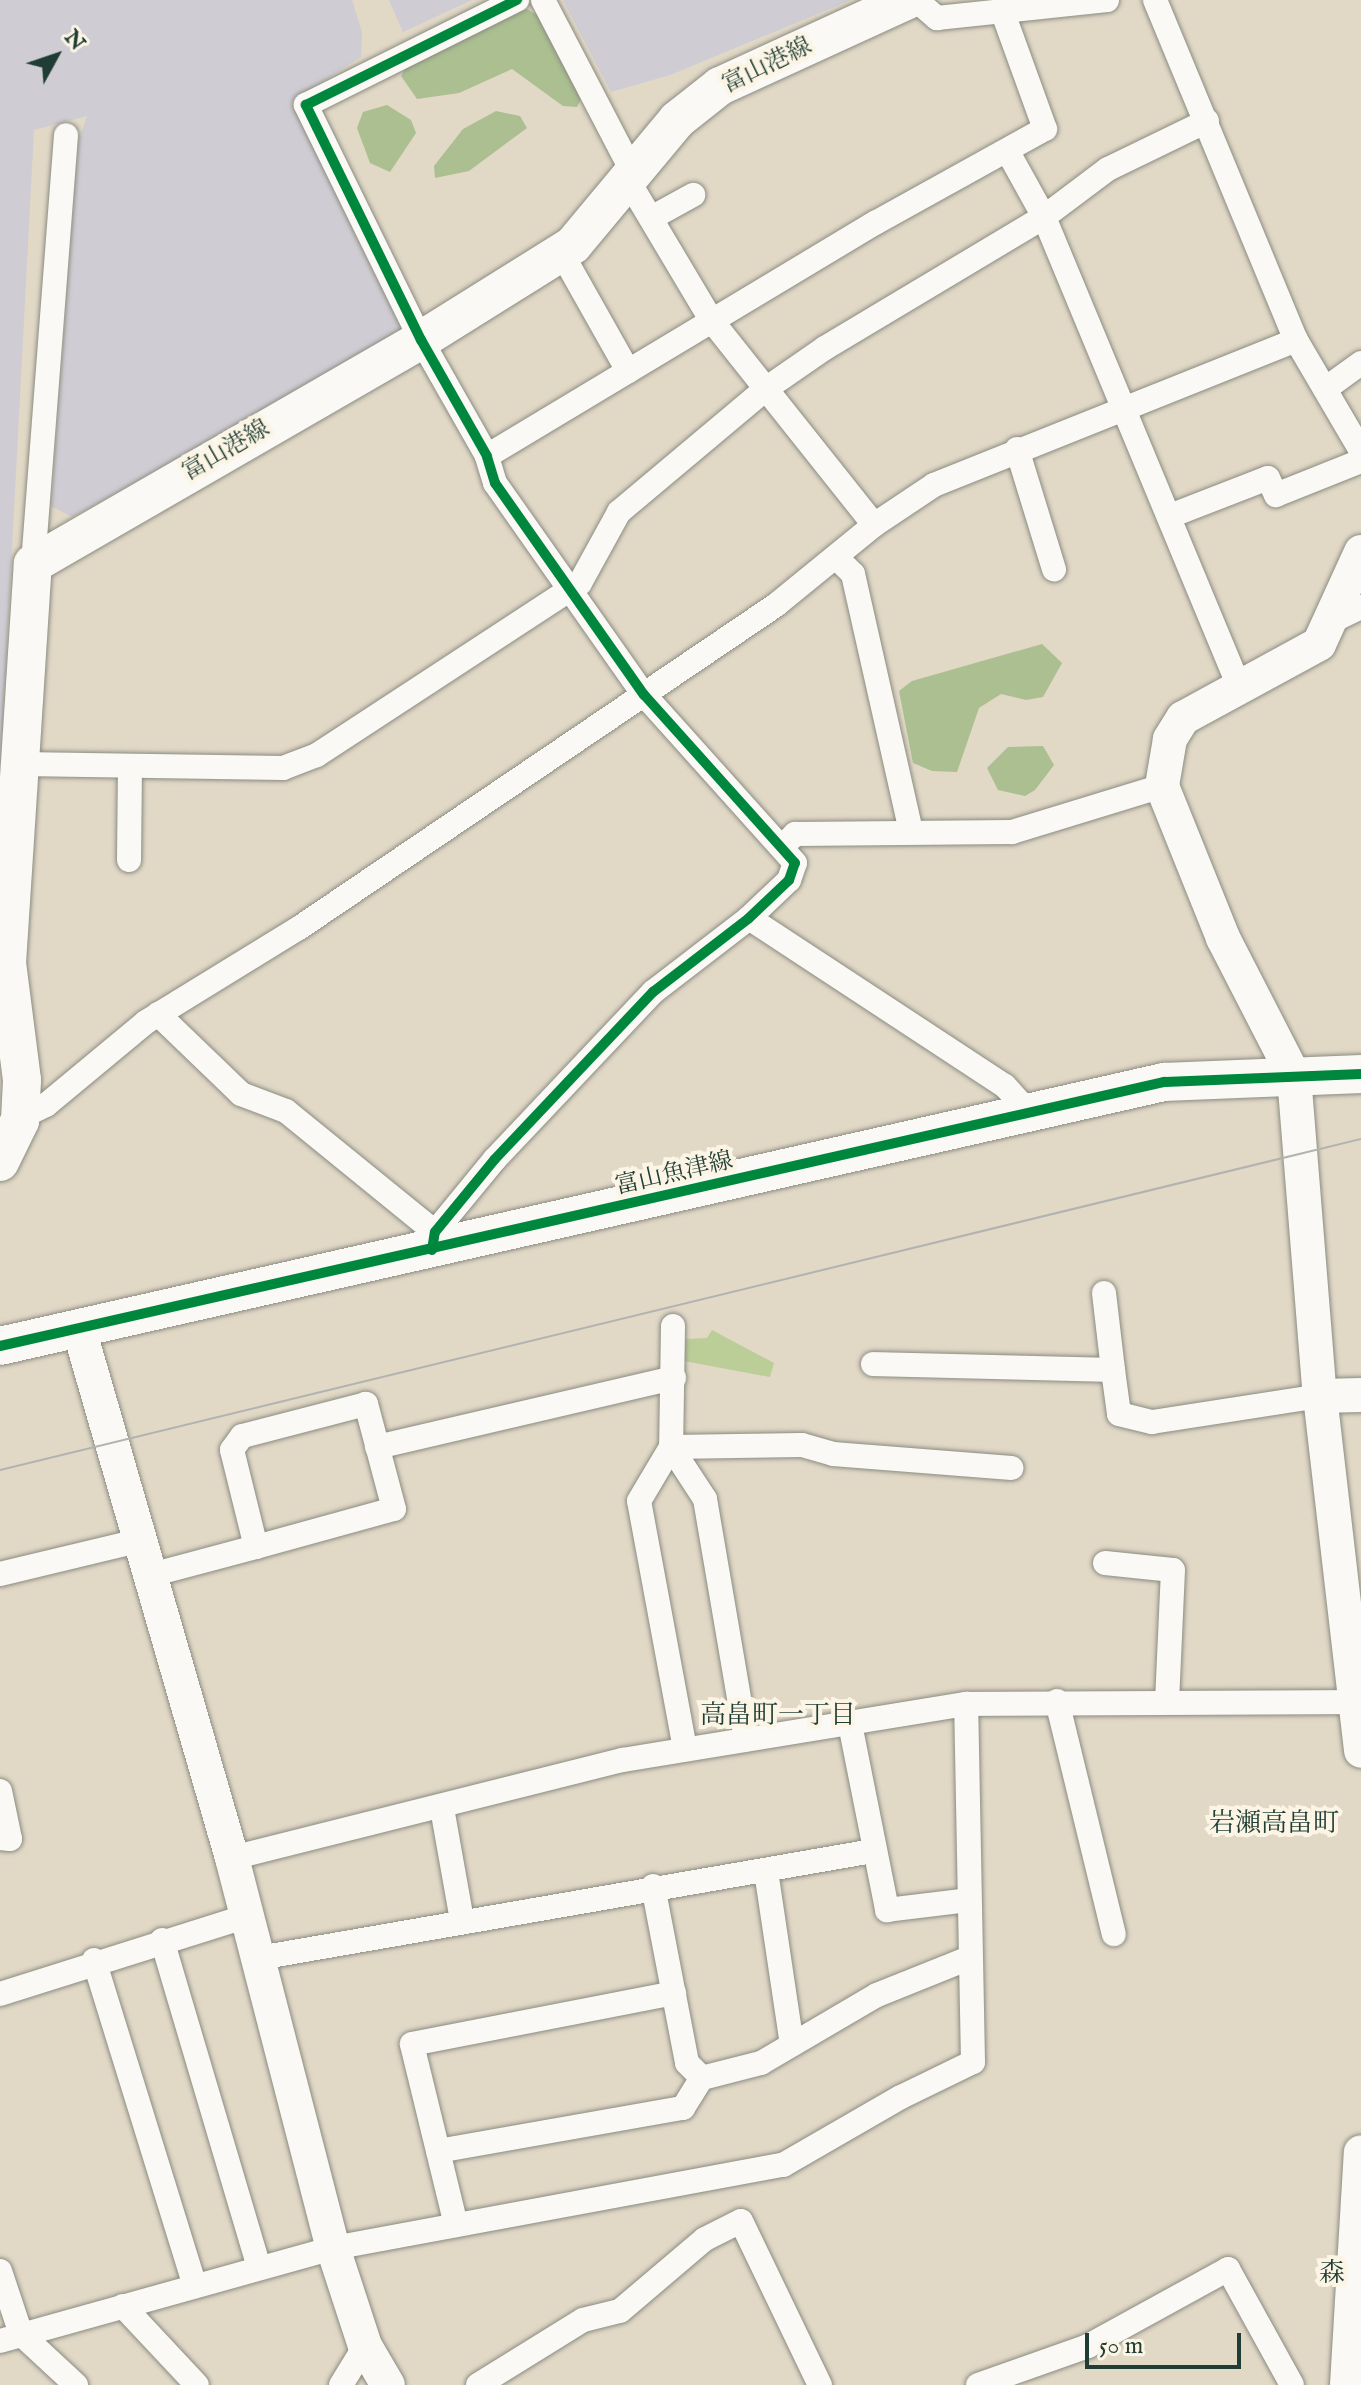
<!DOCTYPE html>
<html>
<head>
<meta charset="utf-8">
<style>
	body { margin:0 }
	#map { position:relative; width:1361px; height:2385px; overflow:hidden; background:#e1d8c6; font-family:"IM FELL English","Noto Serif JP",serif }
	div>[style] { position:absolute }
	.industrial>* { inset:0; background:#cfccd3 }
	.green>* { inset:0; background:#bcce97 }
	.forest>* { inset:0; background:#abbf90 }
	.roads { filter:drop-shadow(0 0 2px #8b8c81) drop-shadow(0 0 2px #8b8c81) }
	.street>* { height:24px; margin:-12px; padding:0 12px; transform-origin:12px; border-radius:12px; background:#faf9f6 }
	.secondary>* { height:34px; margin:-17px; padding:0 17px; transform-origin:17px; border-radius:17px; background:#faf9f6 }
	.primary>* { height:38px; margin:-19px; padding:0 19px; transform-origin:19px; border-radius:19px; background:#faf9f6 }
	.tram>* { height:2px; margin:-1px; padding:0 1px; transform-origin:1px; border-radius:1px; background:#b1b3b0 }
	.cycleway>* { height:10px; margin:-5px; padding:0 5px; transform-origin:5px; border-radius:5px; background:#00873e }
	span { translate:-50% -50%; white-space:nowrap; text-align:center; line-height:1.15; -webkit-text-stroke:8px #fcf5e5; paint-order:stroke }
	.street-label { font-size:24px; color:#1f3d34 }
	.neighbourhood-label { font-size:26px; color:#1f3d34 }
	.north { position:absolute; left:16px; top:16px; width:80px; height:80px; -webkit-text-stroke:6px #fcf5e5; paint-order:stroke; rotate:50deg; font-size:22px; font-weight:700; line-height:32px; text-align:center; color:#1f3d34 }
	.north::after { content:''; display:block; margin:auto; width:28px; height:36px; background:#1f3d34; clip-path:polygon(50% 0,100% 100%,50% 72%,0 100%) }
	.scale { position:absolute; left:1085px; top:2333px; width:156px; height:36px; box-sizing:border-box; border:4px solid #1f3d34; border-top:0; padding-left:10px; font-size:24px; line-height:28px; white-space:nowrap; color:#1f3d34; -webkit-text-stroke:6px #fcf5e5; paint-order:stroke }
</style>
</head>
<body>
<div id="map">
	<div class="industrial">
		<div style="clip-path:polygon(0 0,352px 0,362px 32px,361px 57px,291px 102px,409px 331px,72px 517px,51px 506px,78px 142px,87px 116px,34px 130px,0 776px)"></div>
		<div style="clip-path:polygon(389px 0,472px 0,403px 32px)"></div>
		<div style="clip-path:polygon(563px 0,851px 0,670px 75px,611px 92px)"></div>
	</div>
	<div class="green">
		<div style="clip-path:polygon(712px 1330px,774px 1363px,770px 1377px,684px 1361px,686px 1339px,707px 1338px)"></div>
	</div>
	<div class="forest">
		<div style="clip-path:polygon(527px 9px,537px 15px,582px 97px,577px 107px,563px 106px,512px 69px,459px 93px,417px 99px,401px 76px,412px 57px,481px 23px)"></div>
		<div style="clip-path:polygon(387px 105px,411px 120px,416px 133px,390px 172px,370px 163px,357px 128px,363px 112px)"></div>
		<div style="clip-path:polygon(496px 111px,520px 116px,527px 128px,469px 171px,435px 178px,434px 166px,463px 129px)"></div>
		<div style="clip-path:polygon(1042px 644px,1062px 663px,1043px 697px,1026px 700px,1001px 694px,979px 708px,957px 772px,932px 771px,913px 763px,899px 691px,912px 681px)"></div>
		<div style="clip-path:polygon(1043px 746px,1054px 765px,1035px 790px,1025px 796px,998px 790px,987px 768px,1008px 747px)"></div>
	</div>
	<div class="roads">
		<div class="street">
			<div style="left:543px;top:0;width:193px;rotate:62.5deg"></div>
			<div style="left:916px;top:0;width:28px;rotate:41deg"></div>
			<div style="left:937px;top:18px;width:171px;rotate:-6deg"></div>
			<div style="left:1155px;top:0;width:368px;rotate:67.5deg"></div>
			<div style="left:1296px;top:340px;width:129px;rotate:59.6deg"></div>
			<div style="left:1008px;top:152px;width:74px;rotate:61deg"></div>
			<div style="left:1044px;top:217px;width:506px;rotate:67.44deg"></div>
			<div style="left:626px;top:177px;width:168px;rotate:59.2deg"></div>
			<div style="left:712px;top:321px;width:260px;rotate:51.5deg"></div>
			<div style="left:653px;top:217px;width:46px;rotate:-28.8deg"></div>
			<div style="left:561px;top:252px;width:137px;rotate:60.6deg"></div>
			<div style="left:1328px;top:387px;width:41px;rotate:-36deg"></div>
			<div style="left:1017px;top:449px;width:126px;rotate:72.9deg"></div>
			<div style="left:487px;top:456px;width:455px;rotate:-31deg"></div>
			<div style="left:877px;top:222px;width:192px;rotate:-29deg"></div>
			<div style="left:1045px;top:129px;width:123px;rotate:-109.9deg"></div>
			<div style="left:1170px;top:516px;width:105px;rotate:-21.2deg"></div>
			<div style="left:1268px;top:478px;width:19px;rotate:65deg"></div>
			<div style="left:1276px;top:495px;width:92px;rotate:-21.8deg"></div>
			<div style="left:836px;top:557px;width:24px;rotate:45deg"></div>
			<div style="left:853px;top:574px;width:264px;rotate:77.3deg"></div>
			<div style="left:33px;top:564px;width:430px;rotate:-85.6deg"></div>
			<div style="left:1330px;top:622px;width:34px;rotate:-26deg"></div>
			<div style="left:21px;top:764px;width:262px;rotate:0.9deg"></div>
			<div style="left:283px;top:768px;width:36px;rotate:-21deg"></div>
			<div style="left:317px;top:755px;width:314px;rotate:-33.2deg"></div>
			<div style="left:580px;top:583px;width:81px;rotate:-61.2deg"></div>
			<div style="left:619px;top:512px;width:193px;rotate:-40deg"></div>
			<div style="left:767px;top:388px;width:70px;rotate:-34.6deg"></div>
			<div style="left:825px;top:348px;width:255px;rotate:-30.9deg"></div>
			<div style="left:1044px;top:217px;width:80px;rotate:-36.9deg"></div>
			<div style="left:1108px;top:169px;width:110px;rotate:-25.9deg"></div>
			<div style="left:784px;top:845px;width:16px;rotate:-45deg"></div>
			<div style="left:795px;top:834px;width:217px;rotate:-0.5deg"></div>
			<div style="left:1012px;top:832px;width:157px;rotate:-17deg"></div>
			<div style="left:129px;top:860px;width:94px;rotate:-89.4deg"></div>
			<div style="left:749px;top:918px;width:306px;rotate:33.3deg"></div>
			<div style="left:1005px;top:1086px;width:36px;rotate:48deg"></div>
			<div style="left:158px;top:1014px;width:115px;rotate:43.9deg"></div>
			<div style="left:241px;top:1094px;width:48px;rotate:20.7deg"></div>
			<div style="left:286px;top:1111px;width:192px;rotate:39.1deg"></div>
			<div style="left:11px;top:1122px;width:39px;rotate:-26deg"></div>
			<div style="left:46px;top:1105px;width:130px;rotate:-39.7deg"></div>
			<div style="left:146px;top:1022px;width:180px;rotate:-31.6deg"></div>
			<div style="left:299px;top:928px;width:576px;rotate:-34.1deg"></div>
			<div style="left:776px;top:605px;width:127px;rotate:-39.2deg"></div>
			<div style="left:874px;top:525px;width:72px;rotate:-33.7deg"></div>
			<div style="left:934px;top:485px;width:390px;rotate:-21.8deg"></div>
			<div style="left:432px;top:1250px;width:18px;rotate:-81deg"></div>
			<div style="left:435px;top:1232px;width:94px;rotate:-50.6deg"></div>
			<div style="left:495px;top:1159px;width:230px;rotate:-46.6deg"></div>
			<div style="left:653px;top:992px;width:121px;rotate:-37.6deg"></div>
			<div style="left:749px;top:918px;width:55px;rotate:-43.5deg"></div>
			<div style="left:789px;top:880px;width:18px;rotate:-71deg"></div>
			<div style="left:795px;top:863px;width:226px;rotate:-131.9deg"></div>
			<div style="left:644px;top:695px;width:259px;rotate:-125.1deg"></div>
			<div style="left:495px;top:483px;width:28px;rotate:-107deg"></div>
			<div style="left:487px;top:456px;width:133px;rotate:-119.6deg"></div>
			<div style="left:421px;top:340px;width:262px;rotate:-116.1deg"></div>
			<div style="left:306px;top:105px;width:236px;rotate:-26.5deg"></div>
			<div style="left:1104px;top:1293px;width:78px;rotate:83.3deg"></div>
			<div style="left:673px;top:1326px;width:121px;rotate:90.9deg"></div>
			<div style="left:671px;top:1447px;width:62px;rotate:56.8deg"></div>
			<div style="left:705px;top:1499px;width:244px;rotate:80.3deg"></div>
			<div style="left:873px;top:1364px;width:240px;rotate:1.4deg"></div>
			<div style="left:1113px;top:1370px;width:44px;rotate:82.2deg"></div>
			<div style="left:1119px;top:1414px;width:34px;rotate:14deg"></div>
			<div style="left:1152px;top:1422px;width:170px;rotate:-8.8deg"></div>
			<div style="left:377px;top:1447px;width:305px;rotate:-13.1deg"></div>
			<div style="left:1105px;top:1563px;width:68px;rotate:5.9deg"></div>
			<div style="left:1173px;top:1570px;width:130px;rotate:92.6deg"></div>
			<div style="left:0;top:1574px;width:141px;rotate:-13.5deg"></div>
			<div style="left:147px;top:1576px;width:113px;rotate:-14.9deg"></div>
			<div style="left:256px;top:1547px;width:143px;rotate:-15.4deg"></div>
			<div style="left:394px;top:1509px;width:109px;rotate:-104.9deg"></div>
			<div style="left:366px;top:1404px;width:128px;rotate:165.5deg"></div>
			<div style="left:242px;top:1436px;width:17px;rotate:126deg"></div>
			<div style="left:232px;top:1450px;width:100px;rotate:76.1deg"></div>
			<div style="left:1057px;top:1701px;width:240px;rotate:76.3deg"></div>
			<div style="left:850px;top:1724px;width:190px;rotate:78.7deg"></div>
			<div style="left:887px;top:1910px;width:82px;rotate:-7deg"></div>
			<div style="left:685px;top:1749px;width:252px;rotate:-100.5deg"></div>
			<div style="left:639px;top:1501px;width:63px;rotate:-59.3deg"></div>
			<div style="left:671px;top:1447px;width:131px;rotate:-0.9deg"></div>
			<div style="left:802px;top:1445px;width:32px;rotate:16deg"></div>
			<div style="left:833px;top:1454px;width:179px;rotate:4.5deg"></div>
			<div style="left:0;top:1791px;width:49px;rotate:78.2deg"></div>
			<div style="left:10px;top:1839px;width:10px;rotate:-174deg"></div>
			<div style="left:442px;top:1808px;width:114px;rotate:79.9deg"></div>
			<div style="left:232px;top:1858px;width:403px;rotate:-14.1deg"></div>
			<div style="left:623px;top:1760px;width:348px;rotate:-9.3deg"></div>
			<div style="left:966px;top:1704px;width:391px;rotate:-0.3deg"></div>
			<div style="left:766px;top:1871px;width:175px;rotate:81.5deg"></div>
			<div style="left:653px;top:1886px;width:180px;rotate:79.1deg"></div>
			<div style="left:687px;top:2063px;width:21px;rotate:45deg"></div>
			<div style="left:702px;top:2078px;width:61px;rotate:-14.3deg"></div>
			<div style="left:761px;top:2063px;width:134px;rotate:-30.4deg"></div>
			<div style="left:877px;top:1995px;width:99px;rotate:-21.9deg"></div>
			<div style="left:162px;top:1940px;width:342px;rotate:73.5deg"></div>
			<div style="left:259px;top:1958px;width:623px;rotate:-9.89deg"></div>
			<div style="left:94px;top:1960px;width:341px;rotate:72.8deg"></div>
			<div style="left:0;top:1994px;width:259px;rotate:-17.5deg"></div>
			<div style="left:438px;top:2151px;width:249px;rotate:-10deg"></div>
			<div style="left:683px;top:2108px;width:36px;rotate:-58deg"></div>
			<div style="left:456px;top:2225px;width:186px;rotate:-103.7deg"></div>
			<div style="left:412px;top:2044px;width:267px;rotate:-11deg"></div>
			<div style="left:0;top:2271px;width:66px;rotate:71.6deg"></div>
			<div style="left:21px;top:2334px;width:75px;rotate:42.8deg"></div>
			<div style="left:123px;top:2306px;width:108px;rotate:46.9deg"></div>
			<div style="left:0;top:2341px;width:346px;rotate:-15.6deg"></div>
			<div style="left:333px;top:2248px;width:458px;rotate:-10.5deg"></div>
			<div style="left:783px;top:2165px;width:136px;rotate:-30deg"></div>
			<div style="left:901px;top:2097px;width:80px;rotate:-25.9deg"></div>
			<div style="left:973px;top:2062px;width:358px;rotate:-91.1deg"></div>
			<div style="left:341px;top:2385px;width:46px;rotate:-58.4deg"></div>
			<div style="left:478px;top:2385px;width:123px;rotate:-31.8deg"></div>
			<div style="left:583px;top:2320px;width:38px;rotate:-14deg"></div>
			<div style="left:620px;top:2311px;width:111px;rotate:-40.3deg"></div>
			<div style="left:705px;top:2239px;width:40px;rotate:-26.6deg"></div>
			<div style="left:741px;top:2221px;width:182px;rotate:64.3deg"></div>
			<div style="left:978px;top:2385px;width:117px;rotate:-19.5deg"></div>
			<div style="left:1088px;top:2346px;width:160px;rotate:-28.8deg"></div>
			<div style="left:1228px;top:2269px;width:132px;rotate:61.1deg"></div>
		</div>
		<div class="secondary">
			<div style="left:1361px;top:552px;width:101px;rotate:114.5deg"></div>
			<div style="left:1319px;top:644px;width:155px;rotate:151.4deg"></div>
			<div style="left:1183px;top:718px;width:25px;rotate:122deg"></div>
			<div style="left:1170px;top:739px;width:48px;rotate:99.7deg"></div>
			<div style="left:1162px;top:786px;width:164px;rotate:68.1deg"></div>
			<div style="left:1223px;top:938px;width:155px;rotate:62.8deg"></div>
			<div style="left:1294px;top:1076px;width:321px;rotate:85.4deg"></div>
			<div style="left:1320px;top:1396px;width:357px;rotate:83.4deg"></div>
			<div style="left:79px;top:1329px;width:551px;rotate:73.87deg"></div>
			<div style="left:232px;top:1858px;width:403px;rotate:75.5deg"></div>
			<div style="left:333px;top:2248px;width:103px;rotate:71.9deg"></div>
			<div style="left:365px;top:2346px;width:45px;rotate:59.5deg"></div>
			<div style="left:1320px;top:1396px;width:41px;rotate:-1.4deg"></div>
			<div style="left:1347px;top:2385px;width:233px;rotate:-86.6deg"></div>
		</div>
		<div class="primary">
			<div style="left:0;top:1162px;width:46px;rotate:-64deg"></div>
			<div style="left:20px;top:1121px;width:41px;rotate:-87.2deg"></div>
			<div style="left:22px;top:1080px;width:118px;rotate:-97.3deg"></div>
			<div style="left:7px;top:963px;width:400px;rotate:-86.3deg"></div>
			<div style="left:33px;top:564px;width:448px;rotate:-30deg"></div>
			<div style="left:421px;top:340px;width:179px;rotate:-32deg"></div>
			<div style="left:573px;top:245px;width:163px;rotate:-50.2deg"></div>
			<div style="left:677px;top:120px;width:55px;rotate:-38.3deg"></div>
			<div style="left:720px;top:86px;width:207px;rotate:-24.6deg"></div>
			<div style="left:0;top:1346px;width:1194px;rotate:-12.78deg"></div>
			<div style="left:1164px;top:1082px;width:197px;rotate:-2.3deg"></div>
		</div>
	</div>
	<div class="tram">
		<div style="left:0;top:1470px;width:1401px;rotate:-13.67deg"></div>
	</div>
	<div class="cycleway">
		<div style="left:432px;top:1250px;width:18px;rotate:-81deg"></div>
		<div style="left:435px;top:1232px;width:94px;rotate:-50.6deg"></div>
		<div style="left:495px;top:1159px;width:230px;rotate:-46.6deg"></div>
		<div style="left:653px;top:992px;width:121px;rotate:-37.6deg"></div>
		<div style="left:749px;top:918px;width:55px;rotate:-43.5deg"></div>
		<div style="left:789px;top:880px;width:18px;rotate:-71deg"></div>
		<div style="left:795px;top:863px;width:226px;rotate:-131.9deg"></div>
		<div style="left:644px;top:695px;width:259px;rotate:-125.1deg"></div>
		<div style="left:495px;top:483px;width:28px;rotate:-107deg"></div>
		<div style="left:487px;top:456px;width:133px;rotate:-119.6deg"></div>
		<div style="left:421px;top:340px;width:262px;rotate:-116.1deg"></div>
		<div style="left:306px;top:105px;width:236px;rotate:-26.5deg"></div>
		<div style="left:0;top:1346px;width:1194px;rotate:-12.78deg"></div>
		<div style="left:1164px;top:1082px;width:197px;rotate:-2.3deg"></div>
	</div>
	<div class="street-label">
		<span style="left:767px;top:66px;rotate:-26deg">富山港線</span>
		<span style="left:226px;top:451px;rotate:-30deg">富山港線</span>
		<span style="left:674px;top:1174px;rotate:-13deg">富山魚津線</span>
	</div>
	<div class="neighbourhood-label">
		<span style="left:778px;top:1716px">高畠町一丁目</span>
		<span style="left:1274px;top:1824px">岩瀬高畠町</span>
		<span style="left:1332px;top:2274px">森</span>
	</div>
	<div class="north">N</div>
	<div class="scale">50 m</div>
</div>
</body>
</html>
